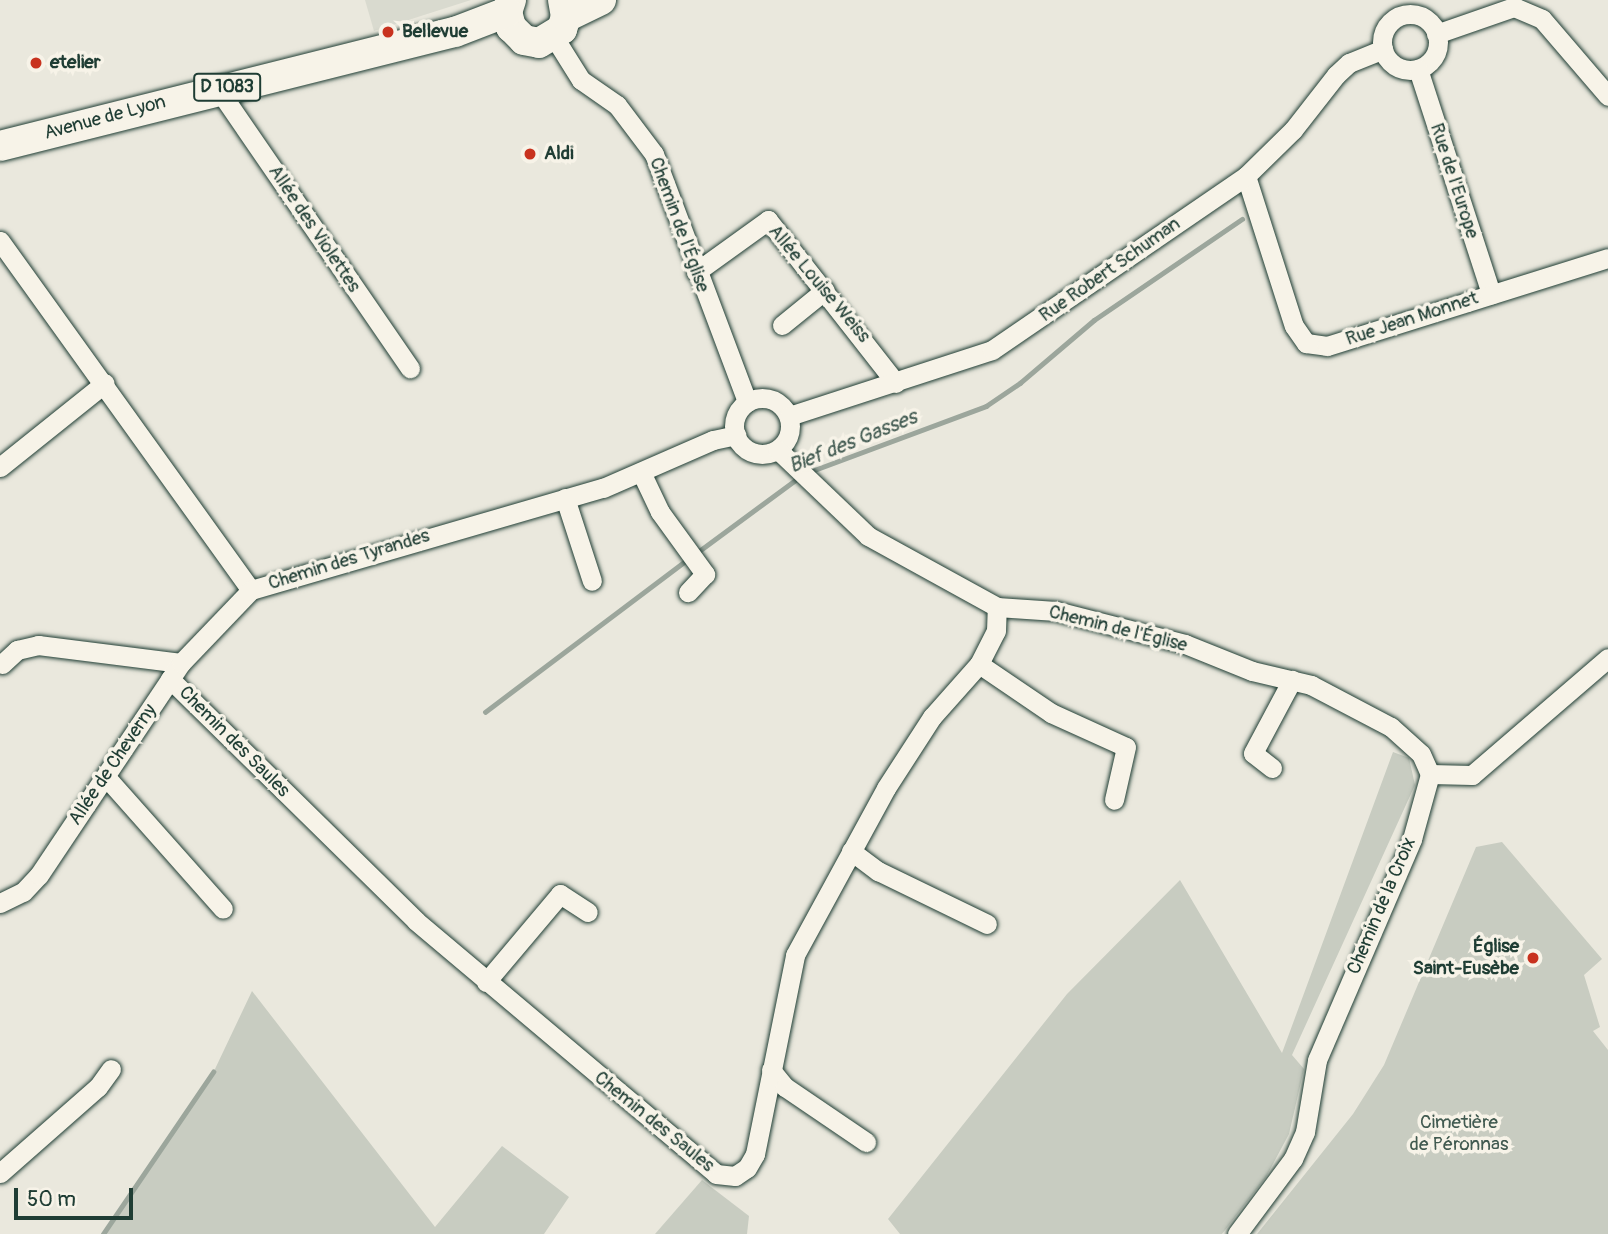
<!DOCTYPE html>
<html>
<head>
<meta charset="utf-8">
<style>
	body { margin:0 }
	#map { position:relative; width:1608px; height:1234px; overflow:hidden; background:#eae8dd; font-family:Pangolin,sans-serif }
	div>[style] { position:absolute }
	.built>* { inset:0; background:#d9dacf }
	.green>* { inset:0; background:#c8ccc1 }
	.stream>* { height:4.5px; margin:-2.25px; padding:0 2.25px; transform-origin:2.25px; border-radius:2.25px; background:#9ca69c }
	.roads { filter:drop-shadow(0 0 2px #1f3d34) drop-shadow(0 0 2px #1f3d34) }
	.minor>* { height:19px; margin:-9.5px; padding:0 9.5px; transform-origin:9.5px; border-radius:9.5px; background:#f7f3e8 }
	.minor>.ring { margin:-9.5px; padding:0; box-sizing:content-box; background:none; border:19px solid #f7f3e8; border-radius:50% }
	.primary>* { height:30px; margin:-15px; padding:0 15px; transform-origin:15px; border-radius:15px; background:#f7f3e8 }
	.dots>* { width:19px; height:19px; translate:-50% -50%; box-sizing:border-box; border:4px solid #f7f3e8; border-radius:50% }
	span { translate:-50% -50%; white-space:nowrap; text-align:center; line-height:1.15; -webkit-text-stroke:7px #f7f3e8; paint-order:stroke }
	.shield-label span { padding:2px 5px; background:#f7f3e8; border:2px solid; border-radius:5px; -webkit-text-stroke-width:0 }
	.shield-label { font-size:18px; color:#1f3d34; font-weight:700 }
	.poi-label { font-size:19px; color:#1f3d34; font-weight:700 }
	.left { translate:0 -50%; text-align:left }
	.right { translate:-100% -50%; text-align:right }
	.street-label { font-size:19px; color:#1f3d34 }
	.park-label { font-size:19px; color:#415a50 }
	.water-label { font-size:21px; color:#445c53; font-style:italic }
	.scale { position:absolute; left:14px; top:1188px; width:119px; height:32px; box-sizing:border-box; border:4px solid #1f3d34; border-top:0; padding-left:9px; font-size:21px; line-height:24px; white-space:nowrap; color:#1f3d34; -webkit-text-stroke:5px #f7f3e8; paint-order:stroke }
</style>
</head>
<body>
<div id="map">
	<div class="built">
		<div style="clip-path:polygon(365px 0,471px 0,374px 31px)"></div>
	</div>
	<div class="green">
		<div style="clip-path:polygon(1393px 752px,1409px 758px,1415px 785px,1292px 1055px,1304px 1069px,1289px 1134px,1266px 1177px,1222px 1234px,900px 1234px,888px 1219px,1067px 994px,1180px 880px,1282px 1053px)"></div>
		<div style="clip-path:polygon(1502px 842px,1602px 959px,1584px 975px,1600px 1027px,1593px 1031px,1608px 1050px,1608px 1234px,1257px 1234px,1353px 1114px,1384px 1065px,1476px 847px)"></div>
		<div style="clip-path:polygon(252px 991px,435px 1227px,502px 1146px,569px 1197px,544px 1234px,103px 1234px,215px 1069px)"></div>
		<div style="clip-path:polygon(702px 1180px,749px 1216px,747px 1234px,655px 1234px)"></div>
	</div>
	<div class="stream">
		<div style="left:809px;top:472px;width:189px;rotate:-20.4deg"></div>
		<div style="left:986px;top:406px;width:41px;rotate:-34.1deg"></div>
		<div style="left:1020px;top:383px;width:97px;rotate:-40.4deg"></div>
		<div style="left:1094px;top:320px;width:179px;rotate:-34.3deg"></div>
		<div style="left:695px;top:554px;width:128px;rotate:-36.4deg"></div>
		<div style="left:485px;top:712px;width:254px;rotate:-37deg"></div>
		<div style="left:103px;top:1234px;width:196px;rotate:-55.8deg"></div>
	</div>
	<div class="roads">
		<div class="minor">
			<div class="ring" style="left:1382px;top:14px;width:37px;height:37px"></div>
			<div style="left:1436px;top:34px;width:83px;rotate:-19.1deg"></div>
			<div style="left:1514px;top:7px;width:30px;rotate:23deg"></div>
			<div style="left:1542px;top:19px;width:101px;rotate:49.4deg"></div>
			<div style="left:554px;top:37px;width:51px;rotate:57.9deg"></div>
			<div style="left:581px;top:80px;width:44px;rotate:34.8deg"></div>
			<div style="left:617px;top:105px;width:61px;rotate:52.9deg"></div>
			<div style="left:654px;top:154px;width:265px;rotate:69.4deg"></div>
			<div style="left:1418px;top:69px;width:237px;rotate:72deg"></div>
			<div style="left:218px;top:89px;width:339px;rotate:55.5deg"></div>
			<div style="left:1246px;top:176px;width:157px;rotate:72.3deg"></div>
			<div style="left:1294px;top:326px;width:21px;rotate:55deg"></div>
			<div style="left:1306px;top:343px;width:21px;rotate:8deg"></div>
			<div style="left:1327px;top:346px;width:294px;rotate:-17.4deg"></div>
			<div style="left:0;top:241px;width:430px;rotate:54.3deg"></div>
			<div style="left:251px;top:590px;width:366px;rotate:-16.2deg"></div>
			<div style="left:603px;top:488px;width:120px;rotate:-23.6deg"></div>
			<div style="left:713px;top:440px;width:24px;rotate:-12deg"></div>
			<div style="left:696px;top:272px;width:89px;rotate:-35.8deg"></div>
			<div style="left:768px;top:220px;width:207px;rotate:51.9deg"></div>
			<div style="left:782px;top:325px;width:55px;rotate:-39.1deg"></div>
			<div class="ring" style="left:734px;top:398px;width:37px;height:37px"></div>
			<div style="left:789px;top:416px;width:213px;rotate:-18deg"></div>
			<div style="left:992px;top:350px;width:308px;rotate:-34.4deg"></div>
			<div style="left:1246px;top:176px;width:66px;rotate:-44.4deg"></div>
			<div style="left:1293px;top:130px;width:70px;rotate:-52deg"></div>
			<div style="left:1336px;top:75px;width:18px;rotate:-43deg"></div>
			<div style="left:1349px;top:63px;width:37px;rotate:-22deg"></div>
			<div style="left:778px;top:450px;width:124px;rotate:43.7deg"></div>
			<div style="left:868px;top:536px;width:147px;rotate:28.8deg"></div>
			<div style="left:997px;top:607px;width:59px;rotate:3.9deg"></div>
			<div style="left:1056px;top:611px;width:133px;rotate:14.3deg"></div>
			<div style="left:1185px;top:644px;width:72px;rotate:21.9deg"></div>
			<div style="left:1252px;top:671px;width:61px;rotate:13.3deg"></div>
			<div style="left:1311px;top:685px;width:90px;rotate:27.7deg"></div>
			<div style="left:1391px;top:727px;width:40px;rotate:42deg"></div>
			<div style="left:1421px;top:754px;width:22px;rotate:66deg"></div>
			<div style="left:0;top:467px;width:134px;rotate:-38.7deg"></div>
			<div style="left:641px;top:472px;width:44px;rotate:64.6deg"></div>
			<div style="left:660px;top:512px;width:77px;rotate:54deg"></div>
			<div style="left:705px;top:574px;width:25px;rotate:133deg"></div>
			<div style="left:565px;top:498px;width:87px;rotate:72deg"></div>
			<div style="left:2px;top:664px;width:21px;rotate:-43deg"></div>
			<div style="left:17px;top:650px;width:22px;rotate:-13deg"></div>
			<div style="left:38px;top:645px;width:144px;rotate:7.2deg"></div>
			<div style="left:979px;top:664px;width:87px;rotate:34.2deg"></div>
			<div style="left:1051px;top:713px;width:82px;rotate:24.4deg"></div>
			<div style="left:1126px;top:747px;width:54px;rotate:102.8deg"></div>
			<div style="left:170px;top:679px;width:345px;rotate:44.5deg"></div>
			<div style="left:416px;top:921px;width:392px;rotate:40.1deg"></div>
			<div style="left:716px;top:1174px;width:19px;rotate:6deg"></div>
			<div style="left:735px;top:1176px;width:14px;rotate:-34deg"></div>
			<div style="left:747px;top:1168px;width:16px;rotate:-60deg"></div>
			<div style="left:755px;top:1154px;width:203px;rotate:-78.6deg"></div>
			<div style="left:795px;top:955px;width:190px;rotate:-61.4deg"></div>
			<div style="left:886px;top:788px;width:85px;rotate:-57.1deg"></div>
			<div style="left:932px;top:717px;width:71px;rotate:-48.4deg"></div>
			<div style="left:979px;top:664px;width:37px;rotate:-63deg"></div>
			<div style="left:996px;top:631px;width:24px;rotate:-88deg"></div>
			<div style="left:1272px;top:768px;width:24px;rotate:-142deg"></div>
			<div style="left:1253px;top:753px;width:83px;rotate:-61.9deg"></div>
			<div style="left:106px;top:777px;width:176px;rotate:48.4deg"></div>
			<div style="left:851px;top:851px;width:34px;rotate:37deg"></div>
			<div style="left:878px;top:871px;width:121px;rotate:25.9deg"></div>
			<div style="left:0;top:903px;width:25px;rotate:-26deg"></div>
			<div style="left:23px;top:892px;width:23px;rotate:-47deg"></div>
			<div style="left:39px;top:875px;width:255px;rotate:-56.2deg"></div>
			<div style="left:181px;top:663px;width:101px;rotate:-46.2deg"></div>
			<div style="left:486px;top:982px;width:115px;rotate:-49.9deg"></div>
			<div style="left:560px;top:894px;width:33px;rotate:33deg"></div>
			<div style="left:771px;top:1070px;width:22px;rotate:51deg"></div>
			<div style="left:785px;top:1087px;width:98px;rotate:34.2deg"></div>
			<div style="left:0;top:1173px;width:130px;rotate:-41.3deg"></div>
			<div style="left:98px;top:1087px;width:22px;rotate:-54deg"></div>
			<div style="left:1237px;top:1234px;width:94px;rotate:-53.3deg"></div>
			<div style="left:1293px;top:1159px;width:30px;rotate:-66deg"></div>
			<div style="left:1305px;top:1132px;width:73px;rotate:-80.5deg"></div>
			<div style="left:1317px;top:1060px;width:241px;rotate:-66.7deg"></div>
			<div style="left:1412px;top:839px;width:67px;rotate:-74.5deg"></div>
			<div style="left:1430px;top:774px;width:42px;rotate:1.4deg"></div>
			<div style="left:1472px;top:775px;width:179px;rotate:-40.7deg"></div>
		</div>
		<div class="primary">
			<div style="left:511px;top:0;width:13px;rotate:108deg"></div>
			<div style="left:507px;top:12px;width:16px;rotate:75deg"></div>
			<div style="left:511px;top:27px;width:18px;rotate:45deg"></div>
			<div style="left:524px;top:40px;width:15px;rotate:11deg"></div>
			<div style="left:539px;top:43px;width:27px;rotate:-31deg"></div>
			<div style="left:562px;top:29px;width:13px;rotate:-72deg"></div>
			<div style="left:566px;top:17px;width:17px;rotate:-100deg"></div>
			<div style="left:566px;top:17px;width:39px;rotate:-26deg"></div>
			<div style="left:0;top:146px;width:469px;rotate:-14.1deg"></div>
			<div style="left:455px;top:32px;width:56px;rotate:-21deg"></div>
		</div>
	</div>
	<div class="dots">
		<div style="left:388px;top:32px;background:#c8321e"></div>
		<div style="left:36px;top:63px;background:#c8321e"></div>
		<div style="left:530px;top:154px;background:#c8321e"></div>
		<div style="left:1533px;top:958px;background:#c8321e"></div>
	</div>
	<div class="shield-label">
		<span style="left:227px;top:87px">D 1083</span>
	</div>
	<div class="poi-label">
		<span class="left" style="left:402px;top:32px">Bellevue</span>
		<span class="left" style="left:50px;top:63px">etelier</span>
		<span class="left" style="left:544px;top:154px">Aldi</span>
		<span class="right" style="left:1519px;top:958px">Église<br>Saint-Eusèbe</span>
	</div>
	<div class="street-label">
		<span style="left:105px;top:118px;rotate:-15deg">Avenue de Lyon</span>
		<span style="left:1454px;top:181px;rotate:72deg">Rue de l'Europe</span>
		<span style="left:679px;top:225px;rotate:70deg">Chemin de l'Église</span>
		<span style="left:314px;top:229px;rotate:56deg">Allée des Violettes</span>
		<span style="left:1110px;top:270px;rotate:-35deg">Rue Robert Schuman</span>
		<span style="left:819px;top:284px;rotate:50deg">Allée Louise Weiss</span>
		<span style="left:1412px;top:319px;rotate:-18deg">Rue Jean Monnet</span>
		<span style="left:349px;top:560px;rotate:-17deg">Chemin des Tyrandes</span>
		<span style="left:1118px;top:629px;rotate:14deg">Chemin de l'Église</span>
		<span style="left:234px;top:742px;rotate:45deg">Chemin des Saules</span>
		<span style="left:113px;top:765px;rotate:-56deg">Allée de Cheverny</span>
		<span style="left:1382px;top:906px;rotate:-67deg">Chemin de la Croix</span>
		<span style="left:654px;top:1122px;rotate:39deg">Chemin des Saules</span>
	</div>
	<div class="park-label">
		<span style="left:1459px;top:1134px">Cimetière<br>de Péronnas</span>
	</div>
	<div class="water-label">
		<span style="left:853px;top:442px;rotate:-22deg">Bief des Gasses</span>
	</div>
	<div class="scale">50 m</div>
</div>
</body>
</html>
